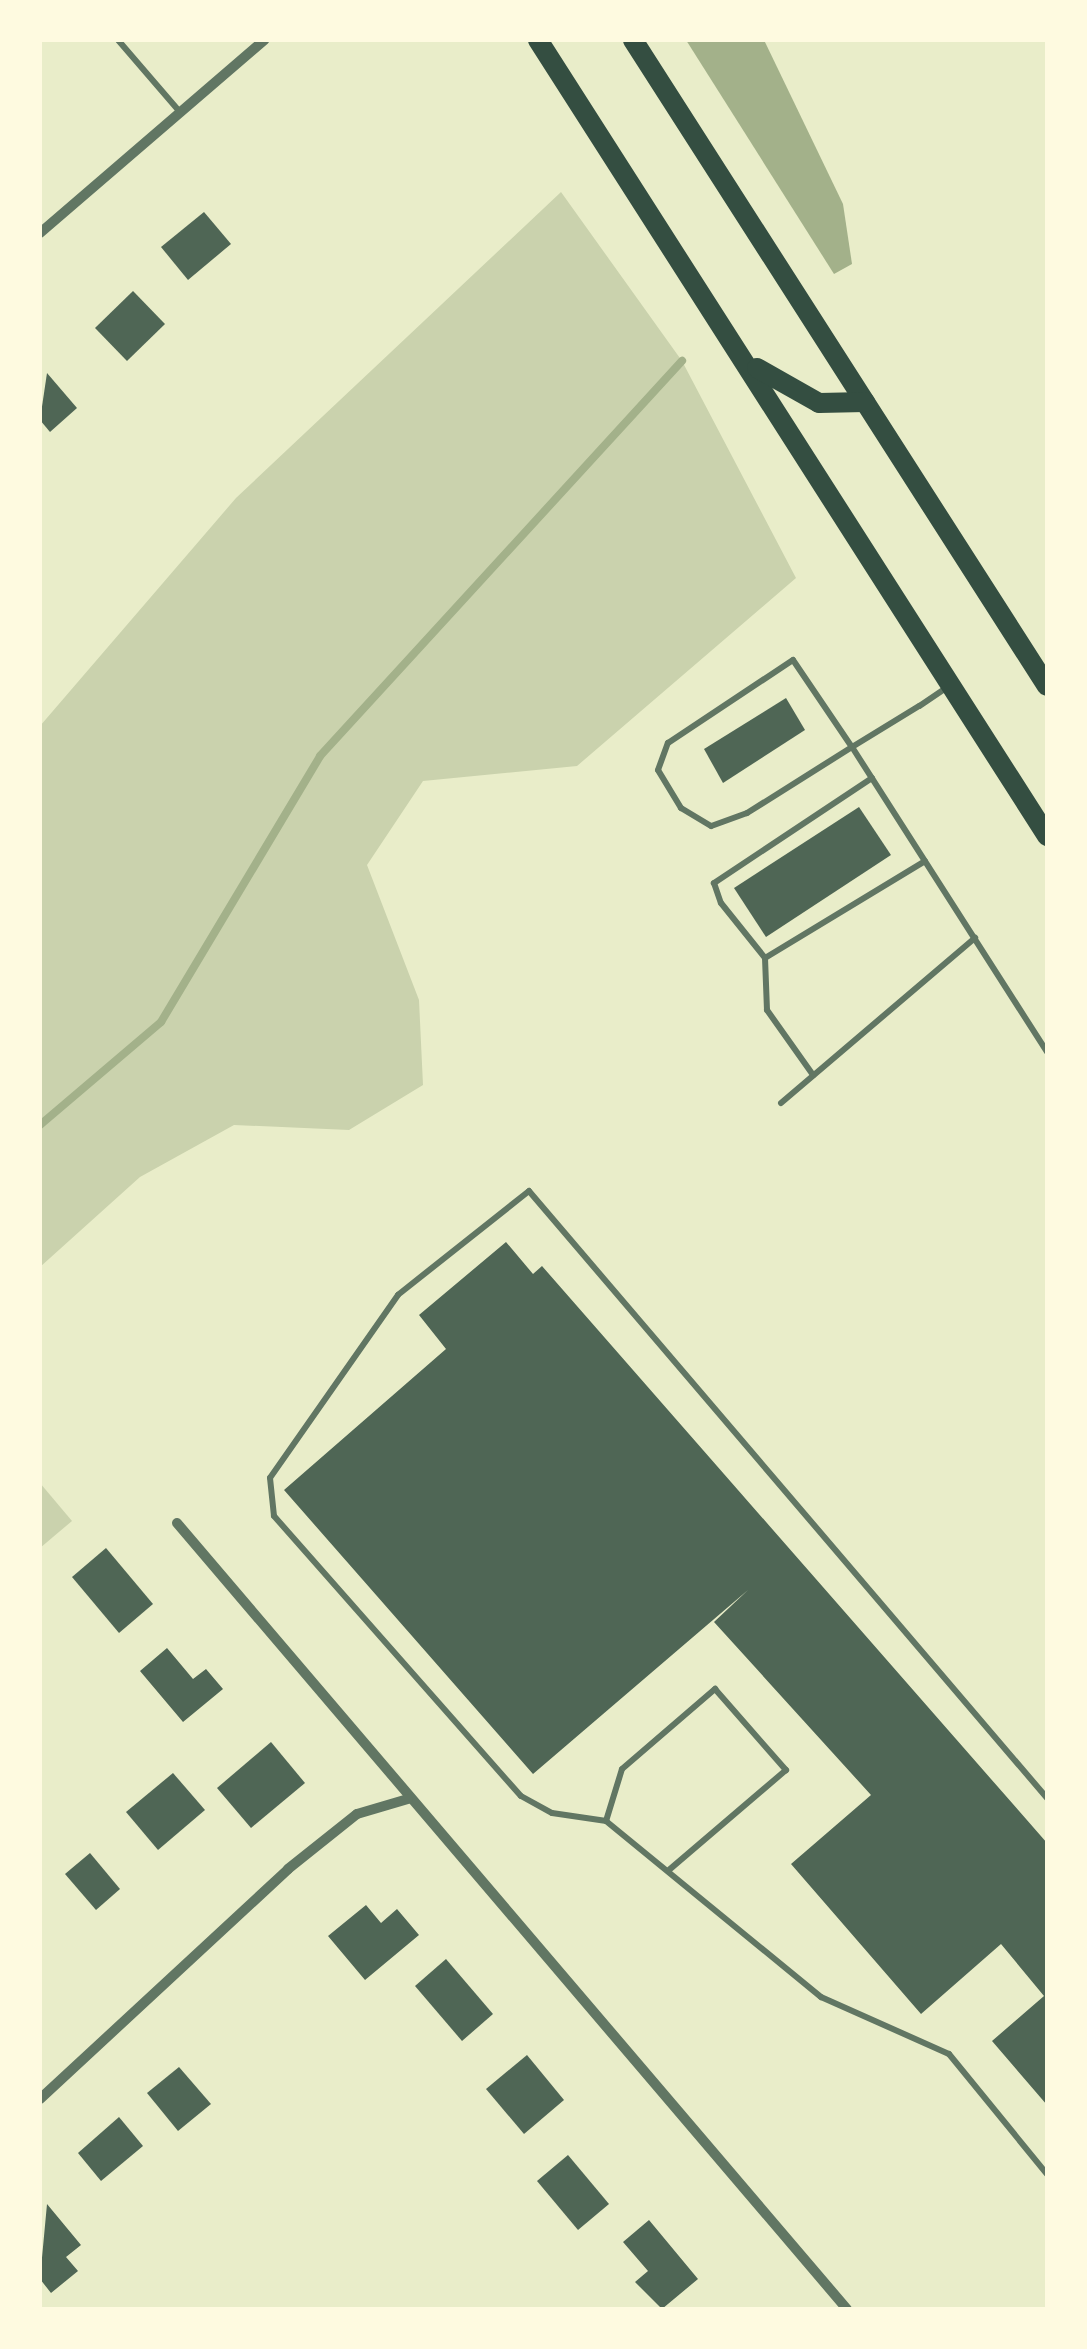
<!DOCTYPE html>
<html>
<head>
<meta charset="utf-8">
<style>
	body { margin:0 }
	#map { position:relative; width:1087px; height:2349px; overflow:hidden; background:#e9edc9; font-family:"Public Sans",sans-serif }
	div>[style] { position:absolute }
	.green>* { inset:0; background:#cad2ad }
	.water>* { inset:0; background:#a3b18a }
	.stream>* { height:8px; margin:-4px; padding:0 4px; transform-origin:4px; border-radius:4px; background:#a3b18a }
	.building>* { inset:0; background:#4f6655 }
	.service>* { height:6px; margin:-3px; padding:0 3px; transform-origin:3px; border-radius:3px; background:#617663 }
	.minor>* { height:10px; margin:-5px; padding:0 5px; transform-origin:5px; border-radius:5px; background:#617663 }
	.trunk>* { height:20px; margin:-10px; padding:0 10px; transform-origin:10px; border-radius:10px; background:#344e41 }
	span { translate:-50% -50%; white-space:nowrap; text-align:center; line-height:1.15; -webkit-text-stroke:8px #fefae0; paint-order:stroke }
	.frame { position:absolute; inset:0; border:42px solid #fefae0; pointer-events:none }
</style>
</head>
<body>
<div id="map">
	<div class="green">
		<div style="clip-path:polygon(561px 192px,682px 361px,796px 578px,577px 766px,423px 781px,367px 865px,419px 1000px,423px 1085px,349px 1130px,234px 1125px,140px 1177px,40px 1267px,40px 726px,236px 498px)"></div>
		<div style="clip-path:polygon(40px 1483px,72px 1521px,40px 1548px)"></div>
	</div>
	<div class="water">
		<div style="clip-path:polygon(686px 40px,764px 40px,843px 204px,852px 264px,834px 274px)"></div>
	</div>
	<div class="stream">
		<div style="left:40px;top:1125px;width:159px;rotate:-40.4deg"></div>
		<div style="left:161px;top:1022px;width:310px;rotate:-59.1deg"></div>
		<div style="left:320px;top:756px;width:536px;rotate:-47.5deg"></div>
	</div>
	<div class="building">
		<div style="clip-path:polygon(204px 212px,231px 244px,188px 280px,161px 247px)"></div>
		<div style="clip-path:polygon(133px 291px,165px 324px,127px 361px,95px 328px)"></div>
		<div style="clip-path:polygon(47px 373px,77px 408px,50px 432px,40px 420px)"></div>
		<div style="clip-path:polygon(786px 698px,805px 730px,723px 783px,704px 749px)"></div>
		<div style="clip-path:polygon(859px 807px,891px 855px,766px 937px,734px 888px)"></div>
		<div style="clip-path:polygon(506px 1242px,533px 1274px,542px 1266px,1047px 1843px,1047px 2105px,992px 2041px,1044px 1996px,1001px 1944px,921px 2014px,791px 1864px,871px 1795px,714px 1622px,748px 1590px,533px 1774px,284px 1490px,446px 1349px,419px 1315px)"></div>
		<div style="clip-path:polygon(106px 1548px,153px 1604px,119px 1633px,72px 1577px)"></div>
		<div style="clip-path:polygon(167px 1648px,193px 1679px,206px 1669px,223px 1689px,183px 1722px,140px 1671px)"></div>
		<div style="clip-path:polygon(271px 1742px,305px 1783px,251px 1828px,217px 1788px)"></div>
		<div style="clip-path:polygon(173px 1773px,205px 1810px,158px 1850px,126px 1812px)"></div>
		<div style="clip-path:polygon(90px 1853px,120px 1889px,96px 1910px,65px 1874px)"></div>
		<div style="clip-path:polygon(366px 1905px,381px 1923px,397px 1909px,419px 1935px,365px 1980px,328px 1936px)"></div>
		<div style="clip-path:polygon(446px 1959px,493px 2014px,462px 2041px,415px 1986px)"></div>
		<div style="clip-path:polygon(527px 2055px,564px 2100px,524px 2134px,486px 2089px)"></div>
		<div style="clip-path:polygon(179px 2067px,211px 2104px,178px 2131px,147px 2093px)"></div>
		<div style="clip-path:polygon(119px 2117px,143px 2146px,101px 2181px,78px 2153px)"></div>
		<div style="clip-path:polygon(568px 2155px,609px 2204px,578px 2230px,537px 2181px)"></div>
		<div style="clip-path:polygon(47px 2204px,81px 2245px,66px 2257px,78px 2271px,51px 2293px,40px 2279px)"></div>
		<div style="clip-path:polygon(649px 2220px,698px 2279px,662px 2309px,635px 2282px,648px 2271px,623px 2242px)"></div>
	</div>
	<div class="service">
		<div style="left:118px;top:40px;width:95px;rotate:49.3deg"></div>
		<div style="left:946px;top:688px;width:32px;rotate:146deg"></div>
		<div style="left:919px;top:706px;width:79px;rotate:148.5deg"></div>
		<div style="left:852px;top:747px;width:124px;rotate:147.8deg"></div>
		<div style="left:747px;top:813px;width:38px;rotate:160deg"></div>
		<div style="left:711px;top:826px;width:35px;rotate:-149deg"></div>
		<div style="left:681px;top:808px;width:44px;rotate:-121.2deg"></div>
		<div style="left:658px;top:770px;width:29px;rotate:-70deg"></div>
		<div style="left:668px;top:743px;width:150px;rotate:-33.6deg"></div>
		<div style="left:793px;top:660px;width:105px;rotate:55.9deg"></div>
		<div style="left:852px;top:747px;width:362px;rotate:57.4deg"></div>
		<div style="left:872px;top:778px;width:190px;rotate:146.4deg"></div>
		<div style="left:714px;top:883px;width:21px;rotate:71deg"></div>
		<div style="left:721px;top:903px;width:70px;rotate:51.3deg"></div>
		<div style="left:765px;top:958px;width:187px;rotate:-31.2deg"></div>
		<div style="left:765px;top:958px;width:52px;rotate:87.8deg"></div>
		<div style="left:767px;top:1010px;width:80px;rotate:54.7deg"></div>
		<div style="left:781px;top:1103px;width:255px;rotate:-40.4deg"></div>
		<div style="left:1047px;top:1798px;width:798px;rotate:-130.48deg"></div>
		<div style="left:529px;top:1191px;width:167px;rotate:141.6deg"></div>
		<div style="left:398px;top:1295px;width:223px;rotate:125deg"></div>
		<div style="left:270px;top:1478px;width:38px;rotate:84deg"></div>
		<div style="left:274px;top:1516px;width:373px;rotate:48.6deg"></div>
		<div style="left:521px;top:1796px;width:35px;rotate:29deg"></div>
		<div style="left:552px;top:1813px;width:55px;rotate:8.4deg"></div>
		<div style="left:606px;top:1821px;width:278px;rotate:39.3deg"></div>
		<div style="left:821px;top:1997px;width:140px;rotate:24deg"></div>
		<div style="left:949px;top:2054px;width:155px;rotate:50.8deg"></div>
		<div style="left:606px;top:1821px;width:54px;rotate:-72.9deg"></div>
		<div style="left:622px;top:1769px;width:123px;rotate:-40.7deg"></div>
		<div style="left:715px;top:1689px;width:108px;rotate:48.8deg"></div>
		<div style="left:786px;top:1770px;width:153px;rotate:139.5deg"></div>
	</div>
	<div class="minor">
		<div style="left:40px;top:233px;width:296px;rotate:-40.7deg"></div>
		<div style="left:177px;top:1523px;width:1033px;rotate:49.56deg"></div>
		<div style="left:40px;top:2099px;width:338px;rotate:-42.8deg"></div>
		<div style="left:288px;top:1869px;width:88px;rotate:-38.6deg"></div>
		<div style="left:357px;top:1814px;width:53px;rotate:-16.4deg"></div>
	</div>
	<div class="trunk">
		<div style="left:538px;top:40px;width:945px;rotate:57.4deg"></div>
		<div style="left:633px;top:40px;width:767px;rotate:57.35deg"></div>
		<div style="left:757px;top:368px;width:71px;rotate:29.4deg"></div>
		<div style="left:819px;top:403px;width:46px;rotate:-1.2deg"></div>
	</div>
	<div class="frame"></div>
</div>
</body>
</html>
